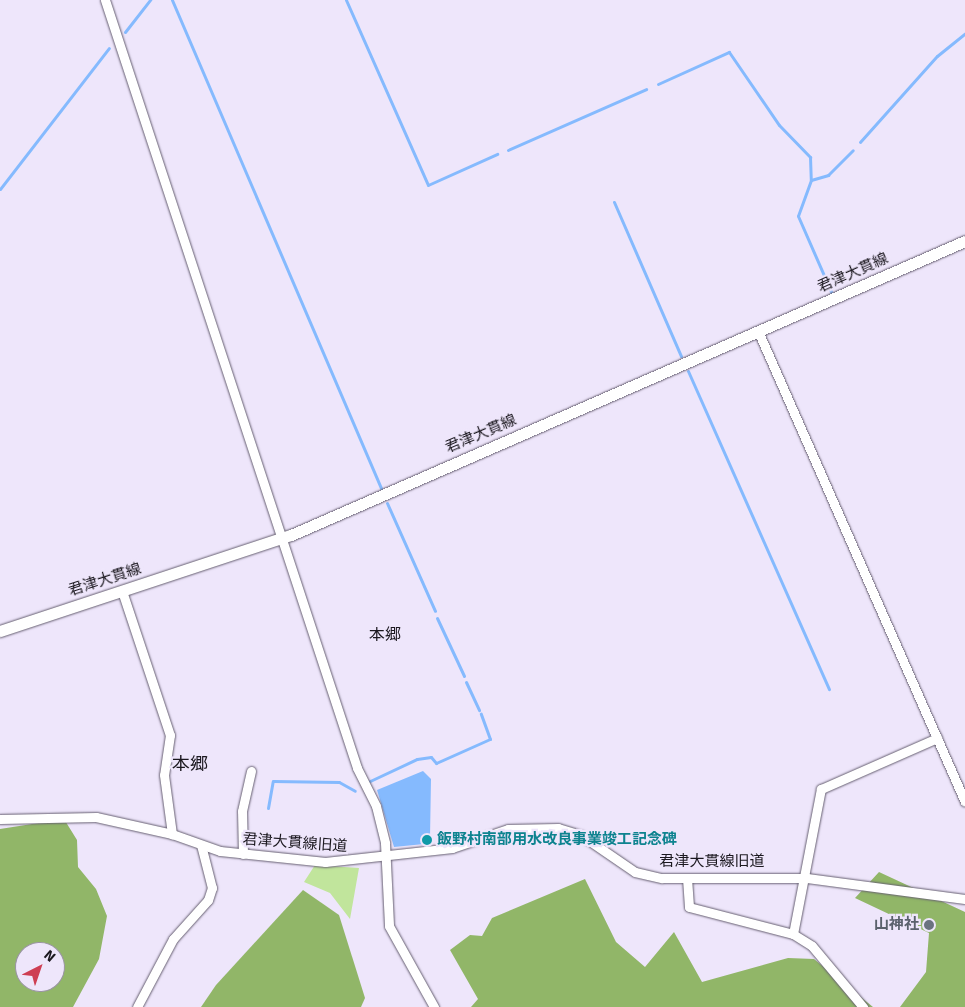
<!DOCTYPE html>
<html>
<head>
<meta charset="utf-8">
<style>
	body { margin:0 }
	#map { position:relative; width:965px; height:1007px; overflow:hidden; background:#eee6fb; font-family:Signika,"Noto Sans JP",sans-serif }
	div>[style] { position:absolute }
	.green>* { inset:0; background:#c1e59c }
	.forest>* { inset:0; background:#91b668 }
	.water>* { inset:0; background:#85bafe }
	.stream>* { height:3px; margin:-1.5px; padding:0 1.5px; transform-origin:1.5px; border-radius:1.5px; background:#85bafe }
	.roads { filter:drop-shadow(0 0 1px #665f71) drop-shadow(0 0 1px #665f71) }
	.minor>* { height:9px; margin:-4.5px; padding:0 4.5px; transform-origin:4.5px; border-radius:4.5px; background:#fff }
	.major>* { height:11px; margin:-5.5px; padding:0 5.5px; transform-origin:5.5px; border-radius:5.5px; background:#fff }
	.dots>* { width:14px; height:14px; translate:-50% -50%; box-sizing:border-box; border:2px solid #eee6fb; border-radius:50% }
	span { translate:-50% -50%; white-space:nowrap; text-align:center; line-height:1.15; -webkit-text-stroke:4.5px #eee6fb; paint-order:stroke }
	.street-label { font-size:15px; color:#1b181f }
	.culture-label { font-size:15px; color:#0d838f; font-weight:700 }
	.left { translate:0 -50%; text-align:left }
	.worship-label { font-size:15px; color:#5b616d; font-weight:700 }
	.right { translate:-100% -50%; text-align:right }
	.neighbourhood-label { font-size:16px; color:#1b181f }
	.quarter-label { font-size:18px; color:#1b181f }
	.north { position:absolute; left:15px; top:942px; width:50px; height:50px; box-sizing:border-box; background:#eee6fb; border:1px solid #9a94a3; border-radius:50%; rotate:41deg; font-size:14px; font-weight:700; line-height:20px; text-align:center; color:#1b181f }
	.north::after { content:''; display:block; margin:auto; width:18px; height:22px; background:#ce3e53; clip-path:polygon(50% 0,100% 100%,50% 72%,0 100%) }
</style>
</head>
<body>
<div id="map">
	<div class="green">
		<div style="clip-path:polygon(315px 865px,359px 868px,350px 919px,330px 893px,304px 882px)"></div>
	</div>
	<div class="forest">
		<div style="clip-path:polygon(evenodd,64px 819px,77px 840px,78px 867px,96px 889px,107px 916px,99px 959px,73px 1007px,0 1007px,0 829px,64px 819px,25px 952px,55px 952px,55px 982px,25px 982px,25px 952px)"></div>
		<div style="clip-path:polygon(879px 872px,965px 912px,965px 1007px,900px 1007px,926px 972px,929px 933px,855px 898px)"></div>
		<div style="clip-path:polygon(585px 879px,616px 942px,645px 967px,674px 932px,702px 982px,788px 958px,814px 959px,873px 1007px,471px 1007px,478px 999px,450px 950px,470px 935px,482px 936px,492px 918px)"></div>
		<div style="clip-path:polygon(303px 890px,339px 915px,365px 998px,361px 1007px,201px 1007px,216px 985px)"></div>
	</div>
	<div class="water">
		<div style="clip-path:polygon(423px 771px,431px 779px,430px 838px,424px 838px,424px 844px,394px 847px,377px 790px)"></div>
	</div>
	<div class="stream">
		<div style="left:172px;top:0;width:531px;rotate:66.82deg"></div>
		<div style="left:346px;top:0;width:202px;rotate:66.1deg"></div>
		<div style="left:428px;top:185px;width:76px;rotate:-24.2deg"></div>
		<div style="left:125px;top:32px;width:41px;rotate:-52deg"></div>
		<div style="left:658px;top:84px;width:78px;rotate:-24.3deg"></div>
		<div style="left:729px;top:52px;width:88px;rotate:55.6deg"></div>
		<div style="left:779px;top:125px;width:45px;rotate:45.9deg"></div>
		<div style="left:810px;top:157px;width:23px;rotate:88deg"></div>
		<div style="left:811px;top:180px;width:18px;rotate:-16deg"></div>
		<div style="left:828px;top:175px;width:35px;rotate:-45deg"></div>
		<div style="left:860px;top:142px;width:115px;rotate:-48.2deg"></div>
		<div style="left:937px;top:56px;width:36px;rotate:-39deg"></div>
		<div style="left:508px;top:150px;width:151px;rotate:-23.8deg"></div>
		<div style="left:811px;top:180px;width:38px;rotate:110deg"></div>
		<div style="left:798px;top:216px;width:85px;rotate:66.4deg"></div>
		<div style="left:0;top:189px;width:178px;rotate:-52.3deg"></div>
		<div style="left:614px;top:202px;width:168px;rotate:66.5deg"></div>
		<div style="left:688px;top:371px;width:348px;rotate:66.1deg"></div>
		<div style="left:387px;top:503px;width:118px;rotate:66deg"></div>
		<div style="left:437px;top:618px;width:64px;rotate:65deg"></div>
		<div style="left:466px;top:682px;width:31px;rotate:65deg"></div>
		<div style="left:370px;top:781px;width:52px;rotate:-25.1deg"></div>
		<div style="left:417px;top:759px;width:14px;rotate:-8deg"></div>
		<div style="left:431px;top:757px;width:8px;rotate:50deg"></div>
		<div style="left:436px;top:763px;width:59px;rotate:-24deg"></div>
		<div style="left:490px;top:739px;width:27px;rotate:-110deg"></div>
		<div style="left:268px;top:808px;width:27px;rotate:-80deg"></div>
		<div style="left:273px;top:781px;width:66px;rotate:0.9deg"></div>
		<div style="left:339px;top:782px;width:18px;rotate:29deg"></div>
	</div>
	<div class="roads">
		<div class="minor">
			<div style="left:105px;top:0;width:808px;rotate:71.83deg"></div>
			<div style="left:357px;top:768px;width:42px;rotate:63.4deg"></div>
			<div style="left:376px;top:806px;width:38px;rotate:76deg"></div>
			<div style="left:385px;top:843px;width:83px;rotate:87.2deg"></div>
			<div style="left:389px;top:926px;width:93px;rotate:60.9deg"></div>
			<div style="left:758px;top:331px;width:514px;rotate:66.27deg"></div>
			<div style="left:122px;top:591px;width:152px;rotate:71.6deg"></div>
			<div style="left:170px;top:735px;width:40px;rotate:98.5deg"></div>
			<div style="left:164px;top:775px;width:60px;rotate:82.3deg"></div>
			<div style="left:0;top:819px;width:96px;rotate:-1.2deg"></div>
			<div style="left:96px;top:817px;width:78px;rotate:12.6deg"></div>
			<div style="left:172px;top:834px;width:51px;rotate:19.5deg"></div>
			<div style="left:220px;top:851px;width:106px;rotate:6deg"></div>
			<div style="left:325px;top:862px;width:128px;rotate:-6.3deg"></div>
			<div style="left:452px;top:848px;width:59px;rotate:-18.7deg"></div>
			<div style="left:508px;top:829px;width:50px;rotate:-1.1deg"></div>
			<div style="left:558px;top:828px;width:24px;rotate:17deg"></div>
			<div style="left:581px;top:835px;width:65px;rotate:34.4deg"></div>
			<div style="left:635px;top:872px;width:28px;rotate:13deg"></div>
			<div style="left:662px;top:878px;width:145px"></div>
			<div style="left:807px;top:878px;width:159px;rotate:7.6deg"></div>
			<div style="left:243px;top:854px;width:43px;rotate:-91.3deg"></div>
			<div style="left:242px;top:811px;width:41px;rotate:-77.3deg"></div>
			<div style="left:687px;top:878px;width:29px;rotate:86deg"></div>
			<div style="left:689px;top:907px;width:107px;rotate:14.6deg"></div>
			<div style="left:793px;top:934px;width:22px;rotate:32deg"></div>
			<div style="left:812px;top:946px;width:80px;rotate:50.1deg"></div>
			<div style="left:793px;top:934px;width:148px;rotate:-79.1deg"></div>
			<div style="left:821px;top:789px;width:127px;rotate:-23.7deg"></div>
			<div style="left:137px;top:1007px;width:77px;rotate:-62.1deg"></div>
			<div style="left:173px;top:939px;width:52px;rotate:-48.1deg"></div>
			<div style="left:208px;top:900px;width:13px;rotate:-72deg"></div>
			<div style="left:212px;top:888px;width:44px;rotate:-104.3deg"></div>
		</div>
		<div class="major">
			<div style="left:0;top:631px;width:306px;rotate:-18.3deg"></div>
			<div style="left:291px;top:535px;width:735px;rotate:-23.57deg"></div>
		</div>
	</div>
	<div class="dots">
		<div style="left:427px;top:840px;background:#0f9aa8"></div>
		<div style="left:929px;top:925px;background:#6b7280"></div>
	</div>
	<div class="street-label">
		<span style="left:853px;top:273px;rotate:-24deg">君津大貫線</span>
		<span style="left:481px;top:434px;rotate:-23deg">君津大貫線</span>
		<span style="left:105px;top:580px;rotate:-18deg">君津大貫線</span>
		<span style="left:295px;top:843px;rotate:4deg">君津大貫線旧道</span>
		<span style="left:712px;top:862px">君津大貫線旧道</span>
	</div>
	<div class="culture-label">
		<span class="left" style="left:437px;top:840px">飯野村南部用水改良事業竣工記念碑</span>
	</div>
	<div class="worship-label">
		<span class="right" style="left:919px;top:925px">山神社</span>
	</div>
	<div class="neighbourhood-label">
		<span style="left:385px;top:635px">本郷</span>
	</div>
	<div class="quarter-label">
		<span style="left:190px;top:764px">本郷</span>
	</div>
	<div class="north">N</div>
</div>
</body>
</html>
